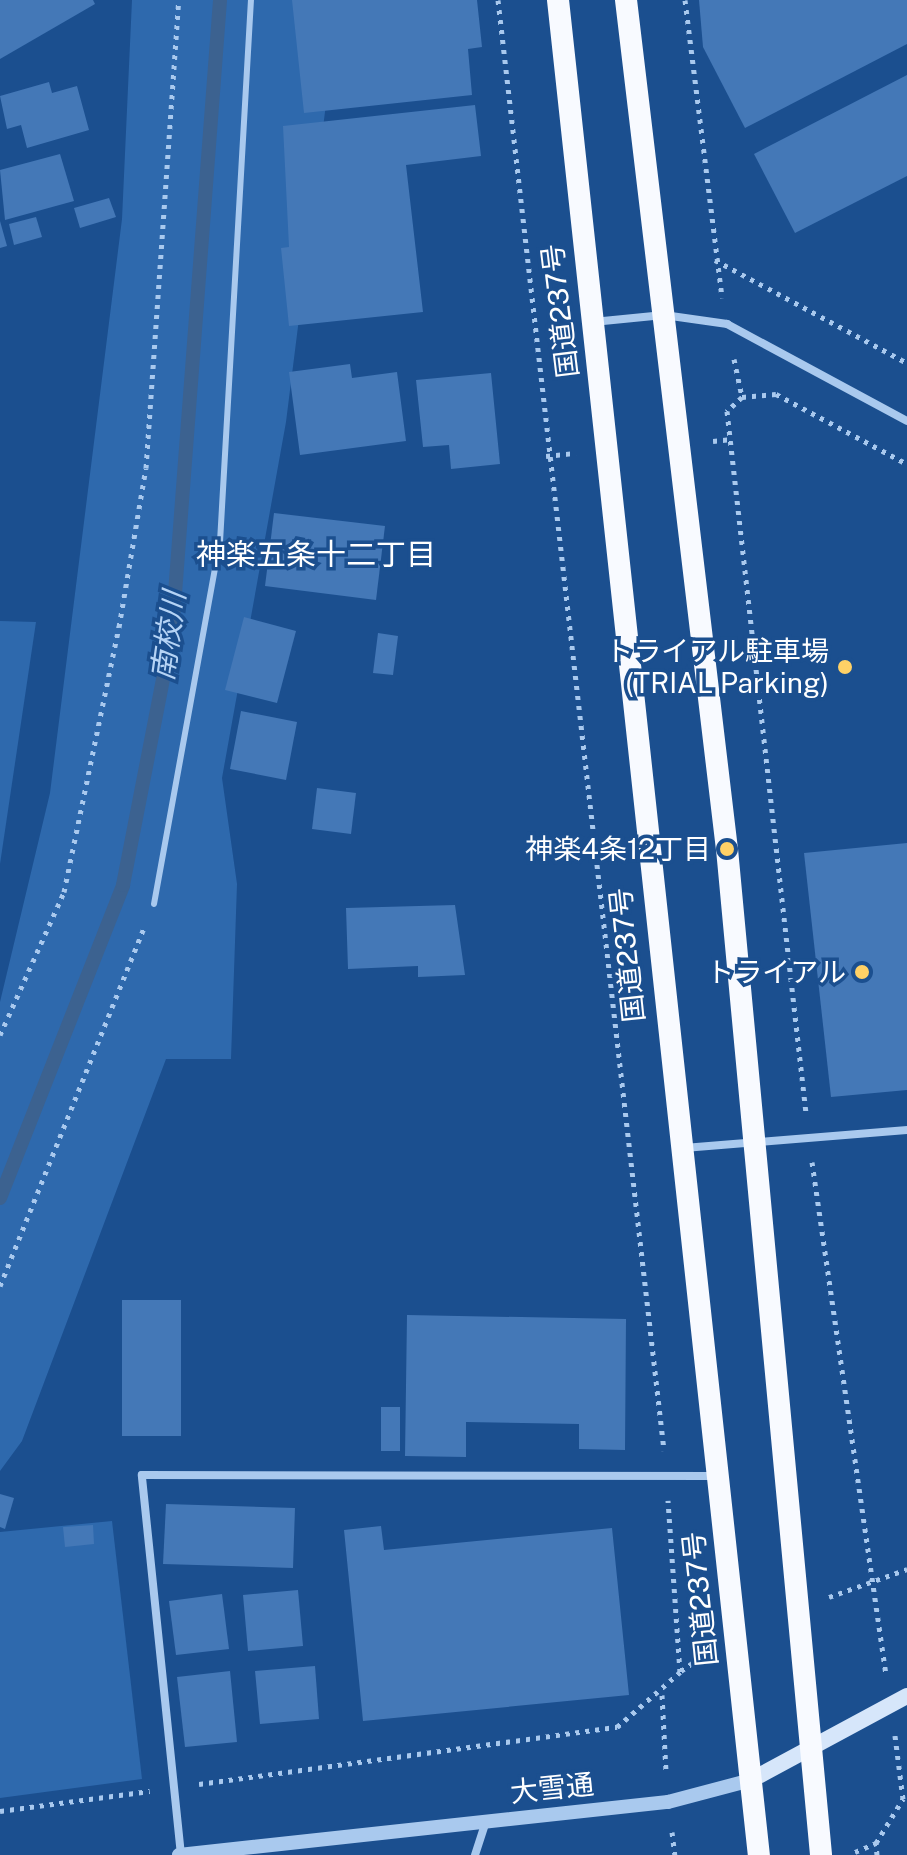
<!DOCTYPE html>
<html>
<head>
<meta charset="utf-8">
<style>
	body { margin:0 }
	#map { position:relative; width:907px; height:1855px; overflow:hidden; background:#1b4f8f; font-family:"Public Sans","Noto Sans JP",sans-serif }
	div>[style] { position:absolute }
	.green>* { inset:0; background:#2e69ad }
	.stream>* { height:14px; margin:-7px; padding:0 7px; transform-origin:7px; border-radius:7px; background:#3c6290 }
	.building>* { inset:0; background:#4478b7 }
	.path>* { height:5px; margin-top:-2.5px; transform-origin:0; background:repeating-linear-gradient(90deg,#a9c9ee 0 4px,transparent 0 10px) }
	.service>* { height:6px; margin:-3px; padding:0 3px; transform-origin:3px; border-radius:3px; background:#a9c9ee }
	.minor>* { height:8px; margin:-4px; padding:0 4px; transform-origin:4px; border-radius:4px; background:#a9c9ee }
	.tertiary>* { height:14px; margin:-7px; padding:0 7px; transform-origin:7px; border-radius:7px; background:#a9c9ee }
	.secondary>* { height:16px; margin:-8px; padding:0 8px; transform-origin:8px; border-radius:8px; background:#d6e6fa }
	.trunk>* { height:22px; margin:-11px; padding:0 11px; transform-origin:11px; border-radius:11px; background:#f8faff }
	.dots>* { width:22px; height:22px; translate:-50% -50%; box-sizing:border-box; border:4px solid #1b4f8f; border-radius:50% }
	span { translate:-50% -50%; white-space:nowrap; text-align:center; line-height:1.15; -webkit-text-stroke:7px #1b4f8f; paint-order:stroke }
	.street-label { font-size:28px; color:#fff }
	.poi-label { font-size:28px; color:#fff }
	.right { translate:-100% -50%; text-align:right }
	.neighbourhood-label { font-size:30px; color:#fff }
	.water-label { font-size:30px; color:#b5d3f5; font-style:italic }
</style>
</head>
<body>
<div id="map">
	<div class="green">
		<div style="clip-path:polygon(132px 0,323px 0,326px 104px,286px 422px,222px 778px,237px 884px,231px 1059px,166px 1059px,22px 1441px,0 1471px,0 1002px,50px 793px,122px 219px)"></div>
		<div style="clip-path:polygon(0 621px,36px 622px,0 864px)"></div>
		<div style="clip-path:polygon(112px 1521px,142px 1779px,0 1798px,0 1532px)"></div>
	</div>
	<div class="stream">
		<div style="left:0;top:1198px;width:336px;rotate:-68.5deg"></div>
		<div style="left:123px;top:885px;width:257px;rotate:-79deg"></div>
		<div style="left:172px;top:633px;width:635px;rotate:-85.66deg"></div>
	</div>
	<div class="building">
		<div style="clip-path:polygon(0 0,93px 0,95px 4px,0 59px)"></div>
		<div style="clip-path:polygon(292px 0,477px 0,482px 47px,468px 49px,472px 95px,304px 113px)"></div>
		<div style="clip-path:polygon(699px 0,907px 0,907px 44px,745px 128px,703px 47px)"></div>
		<div style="clip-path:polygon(907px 75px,907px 176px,795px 233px,754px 154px)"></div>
		<div style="clip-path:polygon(49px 82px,52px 93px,77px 86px,89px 130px,27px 148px,21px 125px,7px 129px,0 96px)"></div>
		<div style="clip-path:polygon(475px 105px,481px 156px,406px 165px,423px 312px,289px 326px,281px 248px,289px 247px,283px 126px)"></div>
		<div style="clip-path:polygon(60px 154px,74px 201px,5px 220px,0 170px)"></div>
		<div style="clip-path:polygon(109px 198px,116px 217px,80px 228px,74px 208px)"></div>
		<div style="clip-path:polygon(36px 217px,42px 237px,14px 245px,9px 224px)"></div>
		<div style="clip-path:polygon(0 221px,7px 246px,0 248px)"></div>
		<div style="clip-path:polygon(350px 364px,352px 378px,397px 372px,406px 441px,300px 455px,289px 372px)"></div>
		<div style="clip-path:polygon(491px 373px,500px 464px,451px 469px,449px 445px,423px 447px,416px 380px)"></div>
		<div style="clip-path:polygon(274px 513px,385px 526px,376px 600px,265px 586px)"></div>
		<div style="clip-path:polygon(244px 617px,296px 631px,277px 703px,225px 690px)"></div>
		<div style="clip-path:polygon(378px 633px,398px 636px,393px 675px,373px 673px)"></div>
		<div style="clip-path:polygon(241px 711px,297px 722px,286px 780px,230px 769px)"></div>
		<div style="clip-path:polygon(317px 788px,356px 793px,351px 834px,312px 829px)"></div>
		<div style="clip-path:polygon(907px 843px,907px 1090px,831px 1097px,804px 853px)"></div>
		<div style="clip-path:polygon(455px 905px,465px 975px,418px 977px,418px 966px,348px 969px,346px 908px)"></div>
		<div style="clip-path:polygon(122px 1300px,181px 1300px,181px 1436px,122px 1436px)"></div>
		<div style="clip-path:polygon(407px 1315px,626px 1319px,625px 1450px,579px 1449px,579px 1424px,466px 1422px,466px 1457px,405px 1456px)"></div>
		<div style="clip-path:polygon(381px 1407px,400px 1407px,400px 1451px,381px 1451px)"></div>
		<div style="clip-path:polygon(0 1494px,14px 1498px,5px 1529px,0 1527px)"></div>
		<div style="clip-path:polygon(166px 1504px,295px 1508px,293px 1568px,163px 1564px)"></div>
		<div style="clip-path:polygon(93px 1525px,94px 1544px,65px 1547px,63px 1527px)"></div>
		<div style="clip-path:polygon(381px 1526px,384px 1550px,612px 1528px,629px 1695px,363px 1721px,344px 1530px)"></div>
		<div style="clip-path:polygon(298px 1590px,303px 1646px,248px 1651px,243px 1595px)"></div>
		<div style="clip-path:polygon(222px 1594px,229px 1649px,176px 1655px,169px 1601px)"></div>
		<div style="clip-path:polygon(315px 1666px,319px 1719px,260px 1724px,255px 1671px)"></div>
		<div style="clip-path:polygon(230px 1671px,237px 1742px,185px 1747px,177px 1677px)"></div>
	</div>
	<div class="path">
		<div style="left:498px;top:0;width:1460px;rotate:83.47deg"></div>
		<div style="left:685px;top:0;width:300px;rotate:82.9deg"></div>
		<div style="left:715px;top:260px;width:218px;rotate:28.2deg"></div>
		<div style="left:734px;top:359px;width:39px;rotate:78deg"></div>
		<div style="left:742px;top:397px;width:21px;rotate:137deg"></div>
		<div style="left:727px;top:411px;width:706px;rotate:83.58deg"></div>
		<div style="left:742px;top:397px;width:34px;rotate:-5deg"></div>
		<div style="left:776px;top:394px;width:149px;rotate:28.1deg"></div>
		<div style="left:713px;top:441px;width:19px;rotate:-6deg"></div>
		<div style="left:546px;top:456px;width:30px;rotate:-6deg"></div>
		<div style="left:0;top:1035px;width:157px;rotate:-65.9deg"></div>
		<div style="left:64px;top:892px;width:271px;rotate:-78.3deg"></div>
		<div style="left:119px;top:627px;width:161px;rotate:-80.4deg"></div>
		<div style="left:146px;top:468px;width:469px;rotate:-86deg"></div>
		<div style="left:812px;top:1162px;width:518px;rotate:81.79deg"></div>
		<div style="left:0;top:1286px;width:387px;rotate:-68.1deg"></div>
		<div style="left:829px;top:1597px;width:83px;rotate:-19.7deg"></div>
		<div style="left:681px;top:1671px;width:29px;rotate:-35deg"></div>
		<div style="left:662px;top:1695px;width:76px;rotate:87deg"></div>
		<div style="left:199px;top:1784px;width:422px;rotate:-7.8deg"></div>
		<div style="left:617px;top:1727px;width:84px;rotate:-41.1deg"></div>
		<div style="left:680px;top:1672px;width:172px;rotate:-94deg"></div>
		<div style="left:0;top:1811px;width:151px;rotate:-7.6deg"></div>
		<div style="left:672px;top:1832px;width:23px;rotate:83deg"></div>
		<div style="left:855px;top:1852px;width:23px;rotate:-23deg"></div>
		<div style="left:877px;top:1855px;width:12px;rotate:-95deg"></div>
		<div style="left:876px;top:1843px;width:52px;rotate:-58.5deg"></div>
		<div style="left:903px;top:1799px;width:64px;rotate:-97.2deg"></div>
	</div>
	<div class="service">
		<div style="left:154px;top:904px;width:368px;rotate:-79.7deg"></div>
		<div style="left:220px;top:542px;width:543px;rotate:-86.73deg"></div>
	</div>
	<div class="minor">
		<div style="left:593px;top:322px;width:71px;rotate:-5.6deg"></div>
		<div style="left:664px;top:315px;width:64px;rotate:8.1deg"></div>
		<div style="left:727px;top:324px;width:204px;rotate:28.3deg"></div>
		<div style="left:684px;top:1148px;width:224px;rotate:-4.6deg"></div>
		<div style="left:181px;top:1855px;width:382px;rotate:-95.9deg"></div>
		<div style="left:142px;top:1475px;width:573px;rotate:0.1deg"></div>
		<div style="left:475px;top:1855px;width:35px;rotate:-72deg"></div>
	</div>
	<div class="tertiary">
		<div style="left:179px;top:1855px;width:492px;rotate:-6.2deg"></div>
		<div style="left:668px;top:1802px;width:86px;rotate:-14.8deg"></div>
	</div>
	<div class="secondary">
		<div style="left:751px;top:1780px;width:177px;rotate:-28.3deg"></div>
	</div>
	<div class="trunk">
		<div style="left:558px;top:0;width:1866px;rotate:83.82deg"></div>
		<div style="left:626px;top:0;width:855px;rotate:83.22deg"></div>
		<div style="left:727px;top:849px;width:1010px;rotate:84.66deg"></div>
	</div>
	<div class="dots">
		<div style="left:845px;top:667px;background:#ffd166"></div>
		<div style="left:727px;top:849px;background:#ffd166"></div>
		<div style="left:862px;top:972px;background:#ffd166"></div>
	</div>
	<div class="street-label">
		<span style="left:560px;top:311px;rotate:-97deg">国道237号</span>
		<span style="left:627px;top:955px;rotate:-96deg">国道237号</span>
		<span style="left:700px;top:1599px;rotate:-96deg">国道237号</span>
		<span style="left:552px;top:1788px;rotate:-6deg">大雪通</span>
	</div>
	<div class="poi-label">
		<span class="right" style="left:829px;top:667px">トライアル駐車場<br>(TRIAL Parking)</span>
		<span class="right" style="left:711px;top:849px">神楽4条12丁目</span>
		<span class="right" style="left:846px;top:972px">トライアル</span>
	</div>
	<div class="neighbourhood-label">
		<span style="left:316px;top:554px">神楽五条十二丁目</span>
	</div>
	<div class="water-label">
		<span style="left:168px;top:636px;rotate:-82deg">南校川</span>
	</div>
</div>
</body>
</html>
